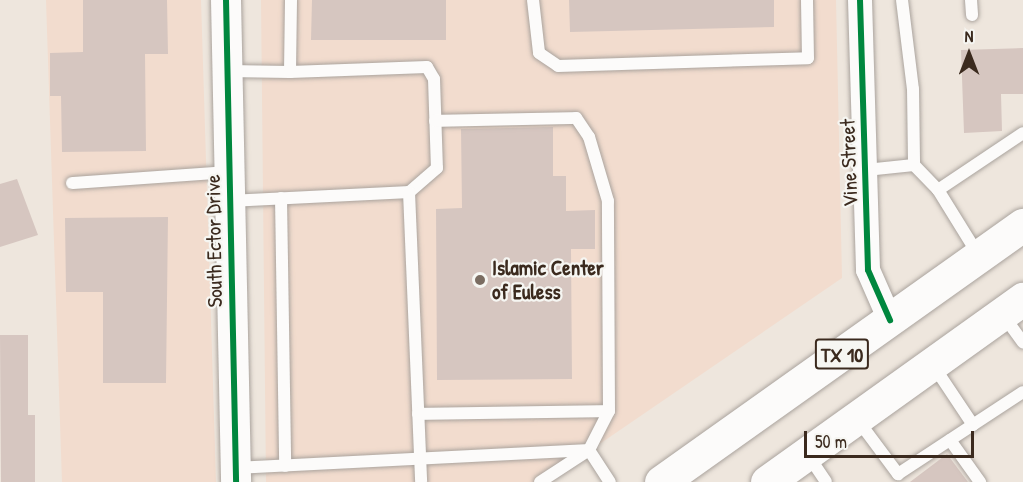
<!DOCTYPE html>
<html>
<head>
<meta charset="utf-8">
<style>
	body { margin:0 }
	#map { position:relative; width:1023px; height:482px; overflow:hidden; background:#eee6dd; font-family:"Patrick Hand",sans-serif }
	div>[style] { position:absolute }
	.built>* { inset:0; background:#f2dcce }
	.building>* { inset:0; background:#d6c6c0 }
	.roads { filter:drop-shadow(0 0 2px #aaa39d) drop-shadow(0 0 2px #aaa39d) }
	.service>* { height:12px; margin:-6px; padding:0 6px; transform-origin:6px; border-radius:6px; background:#fcfbfa }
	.minor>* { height:24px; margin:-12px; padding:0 12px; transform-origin:12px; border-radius:12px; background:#fcfbfa }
	.tertiary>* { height:30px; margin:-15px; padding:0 15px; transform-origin:15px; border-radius:15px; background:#fcfbfa }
	.primary>* { height:33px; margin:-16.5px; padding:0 16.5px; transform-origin:16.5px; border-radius:16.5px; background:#fcfbfa }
	.cycleway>* { height:6px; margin:-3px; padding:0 3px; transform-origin:3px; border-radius:3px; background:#00873e }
	.dots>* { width:16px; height:16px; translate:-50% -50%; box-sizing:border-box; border:3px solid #f6f6f2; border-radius:50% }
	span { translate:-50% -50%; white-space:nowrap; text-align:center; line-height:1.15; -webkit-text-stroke:4.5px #f6f6f2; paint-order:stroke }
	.shield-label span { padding:2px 4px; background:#f6f6f2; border:2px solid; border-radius:4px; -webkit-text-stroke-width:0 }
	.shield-label { font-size:20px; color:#3b2a1e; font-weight:700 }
	.street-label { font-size:21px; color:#3b2a1e }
	.poi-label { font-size:21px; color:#3b2a1e; font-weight:700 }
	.left { translate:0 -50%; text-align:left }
	.north { position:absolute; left:939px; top:24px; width:60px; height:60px; -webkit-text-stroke:4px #f6f6f2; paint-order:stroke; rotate:0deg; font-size:16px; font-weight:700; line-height:24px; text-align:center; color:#3b2a1e }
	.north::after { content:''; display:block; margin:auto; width:21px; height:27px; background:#3b2a1e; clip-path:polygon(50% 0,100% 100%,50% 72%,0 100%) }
	.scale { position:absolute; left:804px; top:431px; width:170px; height:27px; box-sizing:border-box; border:3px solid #3b2a1e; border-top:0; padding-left:8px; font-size:18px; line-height:21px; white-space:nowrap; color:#3b2a1e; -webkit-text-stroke:4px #f6f6f2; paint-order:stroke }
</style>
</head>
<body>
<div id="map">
	<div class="built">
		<div style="clip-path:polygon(46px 0,201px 0,216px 482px,62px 482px)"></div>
		<div style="clip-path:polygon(261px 0,836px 0,842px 278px,544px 482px,266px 482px)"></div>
	</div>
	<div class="building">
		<div style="clip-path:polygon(83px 0,167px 0,168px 54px,145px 54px,146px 151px,62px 152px,61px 96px,50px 96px,50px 53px,83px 52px)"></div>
		<div style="clip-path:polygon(312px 0,446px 0,446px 40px,311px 40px)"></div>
		<div style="clip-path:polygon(569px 0,774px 0,774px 27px,570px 32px)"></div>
		<div style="clip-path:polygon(1023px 48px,1023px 94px,1001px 94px,1002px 131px,964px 133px,961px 50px)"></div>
		<div style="clip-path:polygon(553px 127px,553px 176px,566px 176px,566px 211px,595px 210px,595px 249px,571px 249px,572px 379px,437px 380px,436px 209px,462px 208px,461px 129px)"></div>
		<div style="clip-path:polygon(17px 179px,38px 235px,0 247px,0 184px)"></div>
		<div style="clip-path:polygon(168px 217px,166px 383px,103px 383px,103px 292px,66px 292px,65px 218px)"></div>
		<div style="clip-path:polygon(0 335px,28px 335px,28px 415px,35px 415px,35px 482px,1px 482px)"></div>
		<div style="clip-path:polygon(947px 454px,968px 482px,910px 482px)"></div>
	</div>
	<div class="roads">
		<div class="service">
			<div style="left:533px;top:0;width:53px;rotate:83.5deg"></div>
			<div style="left:539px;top:53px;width:23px;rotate:34deg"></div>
			<div style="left:558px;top:66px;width:250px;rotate:-1.8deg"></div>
			<div style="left:808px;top:58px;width:58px;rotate:-91deg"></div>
			<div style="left:902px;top:0;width:90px;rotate:83deg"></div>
			<div style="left:913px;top:89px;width:76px;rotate:89.2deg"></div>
			<div style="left:971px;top:0;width:15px;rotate:86deg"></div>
			<div style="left:228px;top:71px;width:62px;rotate:0.9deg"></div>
			<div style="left:290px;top:72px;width:72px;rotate:-89.2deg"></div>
			<div style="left:290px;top:72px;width:137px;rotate:-2.1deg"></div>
			<div style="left:427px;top:67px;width:14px;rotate:60deg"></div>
			<div style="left:434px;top:79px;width:89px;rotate:88.1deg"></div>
			<div style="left:437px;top:168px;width:37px;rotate:139deg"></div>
			<div style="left:866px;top:170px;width:48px;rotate:-5.9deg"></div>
			<div style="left:914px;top:165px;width:35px;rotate:46deg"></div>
			<div style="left:72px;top:183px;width:158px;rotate:-4deg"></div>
			<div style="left:281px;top:198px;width:268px;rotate:89.1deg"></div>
			<div style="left:230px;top:201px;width:179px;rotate:-2.9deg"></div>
			<div style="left:409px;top:192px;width:290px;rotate:87.6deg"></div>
			<div style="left:979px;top:256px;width:78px;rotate:-121.8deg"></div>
			<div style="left:938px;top:190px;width:102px;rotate:-33.8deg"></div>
			<div style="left:1003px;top:315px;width:34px;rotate:54deg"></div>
			<div style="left:933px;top:365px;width:72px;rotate:56.3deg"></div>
			<div style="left:418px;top:414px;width:191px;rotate:-0.9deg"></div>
			<div style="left:857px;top:419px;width:69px;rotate:53.3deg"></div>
			<div style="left:898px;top:474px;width:149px;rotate:-33.3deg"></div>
			<div style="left:950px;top:440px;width:52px;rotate:54.5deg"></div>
			<div style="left:808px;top:455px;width:32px;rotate:56deg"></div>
			<div style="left:236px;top:468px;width:353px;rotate:-2.9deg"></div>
			<div style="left:589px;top:450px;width:44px;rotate:-62.9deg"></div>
			<div style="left:609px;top:411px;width:210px;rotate:-90.3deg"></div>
			<div style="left:608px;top:201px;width:67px;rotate:-106.5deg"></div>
			<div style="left:589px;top:137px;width:23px;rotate:-124deg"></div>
			<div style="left:576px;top:118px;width:141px;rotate:178.8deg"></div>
			<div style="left:540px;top:482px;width:59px;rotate:-33.1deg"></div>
			<div style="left:589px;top:450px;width:38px;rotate:57deg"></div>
		</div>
		<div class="minor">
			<div style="left:860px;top:0;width:270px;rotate:88.3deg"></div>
			<div style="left:868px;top:270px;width:55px;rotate:66.3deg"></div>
		</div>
		<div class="tertiary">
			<div style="left:226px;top:0;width:482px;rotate:88.8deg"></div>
		</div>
		<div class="primary">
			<div style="left:661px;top:482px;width:444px;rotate:-35.4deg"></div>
			<div style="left:767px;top:482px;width:315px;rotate:-35.6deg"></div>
		</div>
	</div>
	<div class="cycleway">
		<div style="left:226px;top:0;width:482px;rotate:88.8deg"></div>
		<div style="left:860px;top:0;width:270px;rotate:88.3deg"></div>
		<div style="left:868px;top:270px;width:55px;rotate:66.3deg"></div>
	</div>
	<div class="dots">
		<div style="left:480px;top:280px;background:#7a6c61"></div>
	</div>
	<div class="shield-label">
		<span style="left:842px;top:354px">TX 10</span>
	</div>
	<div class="street-label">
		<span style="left:849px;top:163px;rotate:-92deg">Vine Street</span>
		<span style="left:214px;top:241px;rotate:-91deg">South Ector Drive</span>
	</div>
	<div class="poi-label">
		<span class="left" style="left:492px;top:280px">Islamic Center<br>of Euless</span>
	</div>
	<div class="north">N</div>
	<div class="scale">50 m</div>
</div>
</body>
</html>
